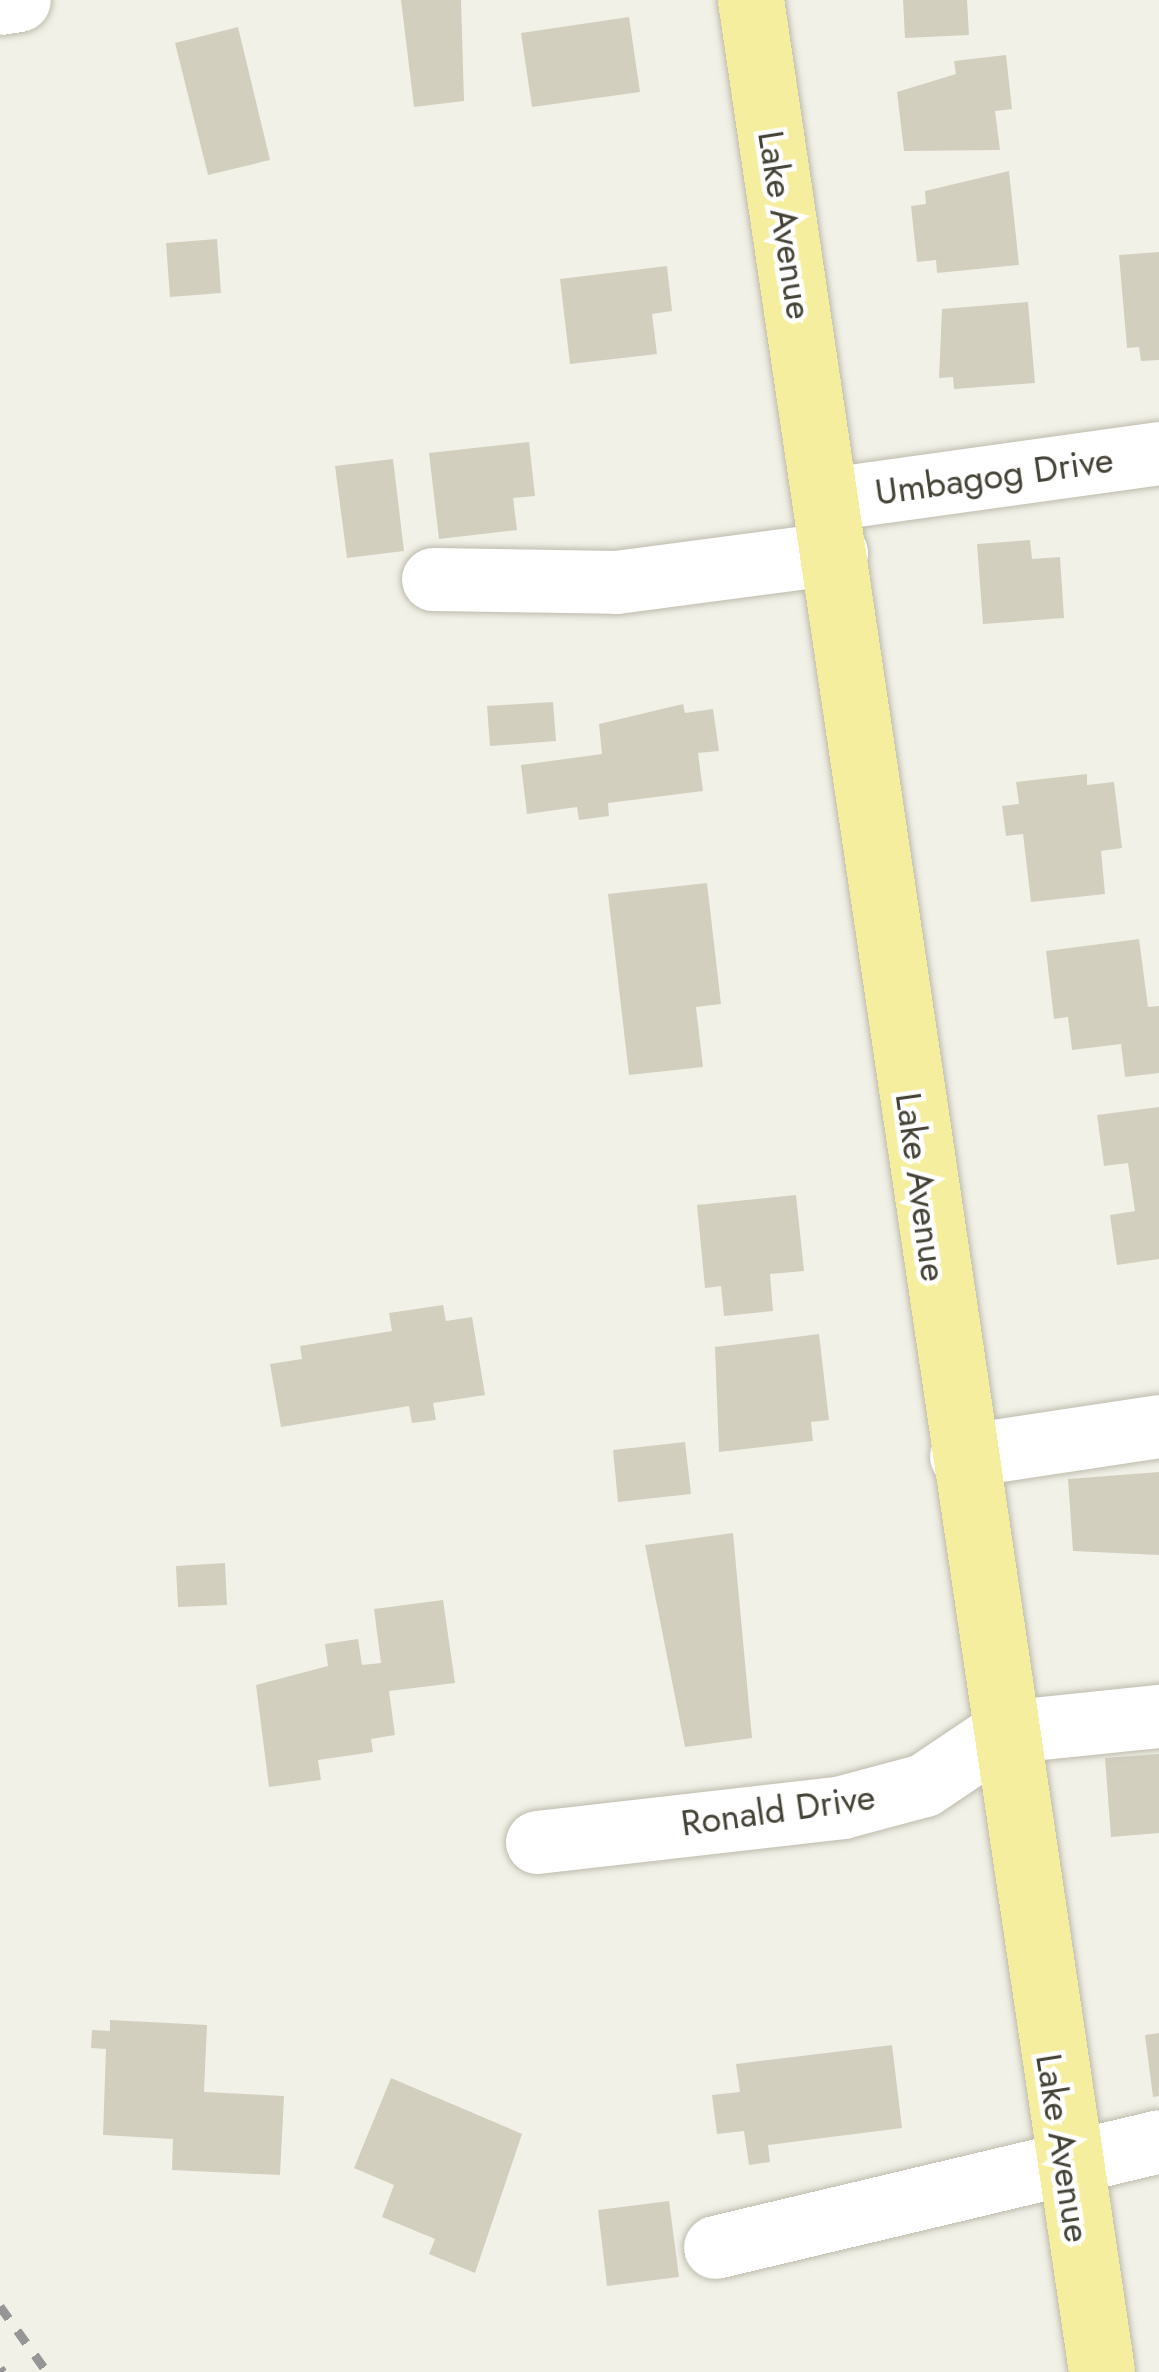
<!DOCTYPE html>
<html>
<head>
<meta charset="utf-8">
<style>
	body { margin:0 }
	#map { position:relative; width:1159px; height:2372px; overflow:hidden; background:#f2f1e8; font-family:Jost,sans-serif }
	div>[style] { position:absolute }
	.building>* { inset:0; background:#d3cfbf }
	.roads { filter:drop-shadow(0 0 3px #bdbbac) drop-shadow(0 0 3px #bdbbac) }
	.minor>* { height:63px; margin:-31.5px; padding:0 31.5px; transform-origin:31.5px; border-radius:31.5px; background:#fff }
	.major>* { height:66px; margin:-33px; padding:0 33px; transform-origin:33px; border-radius:33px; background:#f5ee9f }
	.rail>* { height:9px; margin-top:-4.5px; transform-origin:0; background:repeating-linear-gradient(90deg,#969696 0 15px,transparent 0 30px) }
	span { translate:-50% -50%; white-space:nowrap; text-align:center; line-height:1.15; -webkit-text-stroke:9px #fff; paint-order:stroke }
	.street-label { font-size:36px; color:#454337 }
</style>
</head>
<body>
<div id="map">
	<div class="building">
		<div style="clip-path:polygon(401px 0,461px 0,464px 101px,414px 107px)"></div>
		<div style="clip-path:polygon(903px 0,967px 0,969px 35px,905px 38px)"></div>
		<div style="clip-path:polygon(629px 17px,640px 92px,532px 107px,521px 33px)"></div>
		<div style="clip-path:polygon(238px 27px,270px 160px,208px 175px,175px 43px)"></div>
		<div style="clip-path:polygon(1006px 55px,1012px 109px,995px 111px,1000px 150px,904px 151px,897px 92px,956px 74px,954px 61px)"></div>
		<div style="clip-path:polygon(1009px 171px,1019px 265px,937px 273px,936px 260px,917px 262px,911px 206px,926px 204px,925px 191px)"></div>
		<div style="clip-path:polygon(217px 239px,221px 293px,170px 297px,166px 243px)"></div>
		<div style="clip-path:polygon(1159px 252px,1159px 360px,1141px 361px,1139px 347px,1127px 348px,1119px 255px)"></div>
		<div style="clip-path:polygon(667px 266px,672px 311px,652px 314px,657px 354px,570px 364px,560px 279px)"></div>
		<div style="clip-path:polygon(1028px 302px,1035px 383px,954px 389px,953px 377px,939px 378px,942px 309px)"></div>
		<div style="clip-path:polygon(529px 442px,535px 496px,513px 498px,517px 530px,439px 539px,429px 453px)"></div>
		<div style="clip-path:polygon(393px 459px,404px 551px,347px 558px,335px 466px)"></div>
		<div style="clip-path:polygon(1030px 540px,1032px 559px,1060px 557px,1064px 618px,983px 624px,977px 544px)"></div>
		<div style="clip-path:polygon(553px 702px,556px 741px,490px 746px,487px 706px)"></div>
		<div style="clip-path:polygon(683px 704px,685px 713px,713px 709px,719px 751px,698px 753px,703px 791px,608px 803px,609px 816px,579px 820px,577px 807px,527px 814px,521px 765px,602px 754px,599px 724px)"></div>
		<div style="clip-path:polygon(1087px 774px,1087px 785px,1114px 782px,1122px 848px,1101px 851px,1105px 894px,1031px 902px,1023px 834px,1006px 836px,1002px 806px,1019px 804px,1016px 782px)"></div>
		<div style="clip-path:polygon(707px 883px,721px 1004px,696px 1007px,703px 1067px,629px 1075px,608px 894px)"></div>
		<div style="clip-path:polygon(1139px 939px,1148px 1007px,1159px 1006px,1159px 1073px,1125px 1077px,1121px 1044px,1072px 1050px,1068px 1017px,1054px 1019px,1046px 951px)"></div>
		<div style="clip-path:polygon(1159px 1107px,1159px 1259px,1117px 1265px,1110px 1215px,1135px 1211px,1128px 1163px,1104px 1166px,1097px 1115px)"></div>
		<div style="clip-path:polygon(796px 1195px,804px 1271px,770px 1274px,773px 1311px,724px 1316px,721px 1286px,705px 1288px,697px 1205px)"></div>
		<div style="clip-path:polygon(443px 1305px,446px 1321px,472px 1317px,485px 1395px,433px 1403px,436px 1420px,412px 1423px,409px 1406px,281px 1427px,270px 1364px,302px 1359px,300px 1346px,392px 1331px,389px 1313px)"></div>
		<div style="clip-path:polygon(819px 1334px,829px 1420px,811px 1422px,813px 1441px,719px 1452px,715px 1347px)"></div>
		<div style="clip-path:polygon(685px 1442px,691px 1494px,618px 1502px,613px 1450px)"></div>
		<div style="clip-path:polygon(1159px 1472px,1159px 1555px,1073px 1551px,1068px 1479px)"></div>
		<div style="clip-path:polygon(733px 1533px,752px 1738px,685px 1747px,645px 1545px)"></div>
		<div style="clip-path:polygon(225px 1563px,227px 1605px,178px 1607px,176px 1566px)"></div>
		<div style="clip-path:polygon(443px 1600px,455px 1683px,389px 1691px,395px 1735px,371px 1739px,373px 1752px,318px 1760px,321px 1780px,269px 1787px,256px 1685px,328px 1666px,325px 1644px,358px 1639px,362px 1665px,381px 1663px,374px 1609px)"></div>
		<div style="clip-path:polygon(1159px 1754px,1159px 1833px,1111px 1837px,1105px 1758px)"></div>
		<div style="clip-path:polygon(110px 2020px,207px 2025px,204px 2092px,284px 2096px,280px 2175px,172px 2170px,173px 2139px,103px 2135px,106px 2049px,91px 2048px,92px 2030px,110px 2031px)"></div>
		<div style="clip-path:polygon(1159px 2033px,1159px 2096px,1153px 2097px,1145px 2035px)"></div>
		<div style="clip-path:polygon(892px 2045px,902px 2128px,768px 2145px,770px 2162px,749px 2165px,744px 2131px,717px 2134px,712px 2095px,740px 2092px,736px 2064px)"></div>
		<div style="clip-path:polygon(391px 2078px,522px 2134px,475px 2273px,429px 2254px,435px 2239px,382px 2217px,394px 2185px,354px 2168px)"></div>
		<div style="clip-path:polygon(669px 2201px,679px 2277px,607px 2286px,598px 2210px)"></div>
	</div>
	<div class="roads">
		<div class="minor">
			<div style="left:0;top:3px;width:19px;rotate:-9deg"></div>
			<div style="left:828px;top:499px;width:334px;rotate:-7.9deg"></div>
			<div style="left:433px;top:579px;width:183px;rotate:0.9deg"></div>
			<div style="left:616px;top:582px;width:222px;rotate:-7.5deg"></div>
			<div style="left:961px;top:1456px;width:200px;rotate:-8.6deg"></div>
			<div style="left:537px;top:1842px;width:307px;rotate:-6.5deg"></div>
			<div style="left:842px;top:1807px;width:85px;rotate:-15deg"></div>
			<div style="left:924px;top:1785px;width:95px;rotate:-33.9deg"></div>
			<div style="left:1003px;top:1732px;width:157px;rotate:-5.9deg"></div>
			<div style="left:715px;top:2247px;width:456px;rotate:-13.4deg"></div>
		</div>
		<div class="major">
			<div style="left:751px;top:0;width:2398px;rotate:81.58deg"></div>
		</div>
	</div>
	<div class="rail">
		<div style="left:0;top:2306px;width:81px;rotate:54.5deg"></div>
		<div style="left:0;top:2368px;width:5px;rotate:53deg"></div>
	</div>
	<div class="street-label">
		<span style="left:785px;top:225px;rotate:81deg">Lake Avenue</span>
		<span style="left:994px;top:476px;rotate:-8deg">Umbagog Drive</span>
		<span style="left:921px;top:1187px;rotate:82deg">Lake Avenue</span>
		<span style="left:778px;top:1810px;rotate:-8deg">Ronald Drive</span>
		<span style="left:1063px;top:2148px;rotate:81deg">Lake Avenue</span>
	</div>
</div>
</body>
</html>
